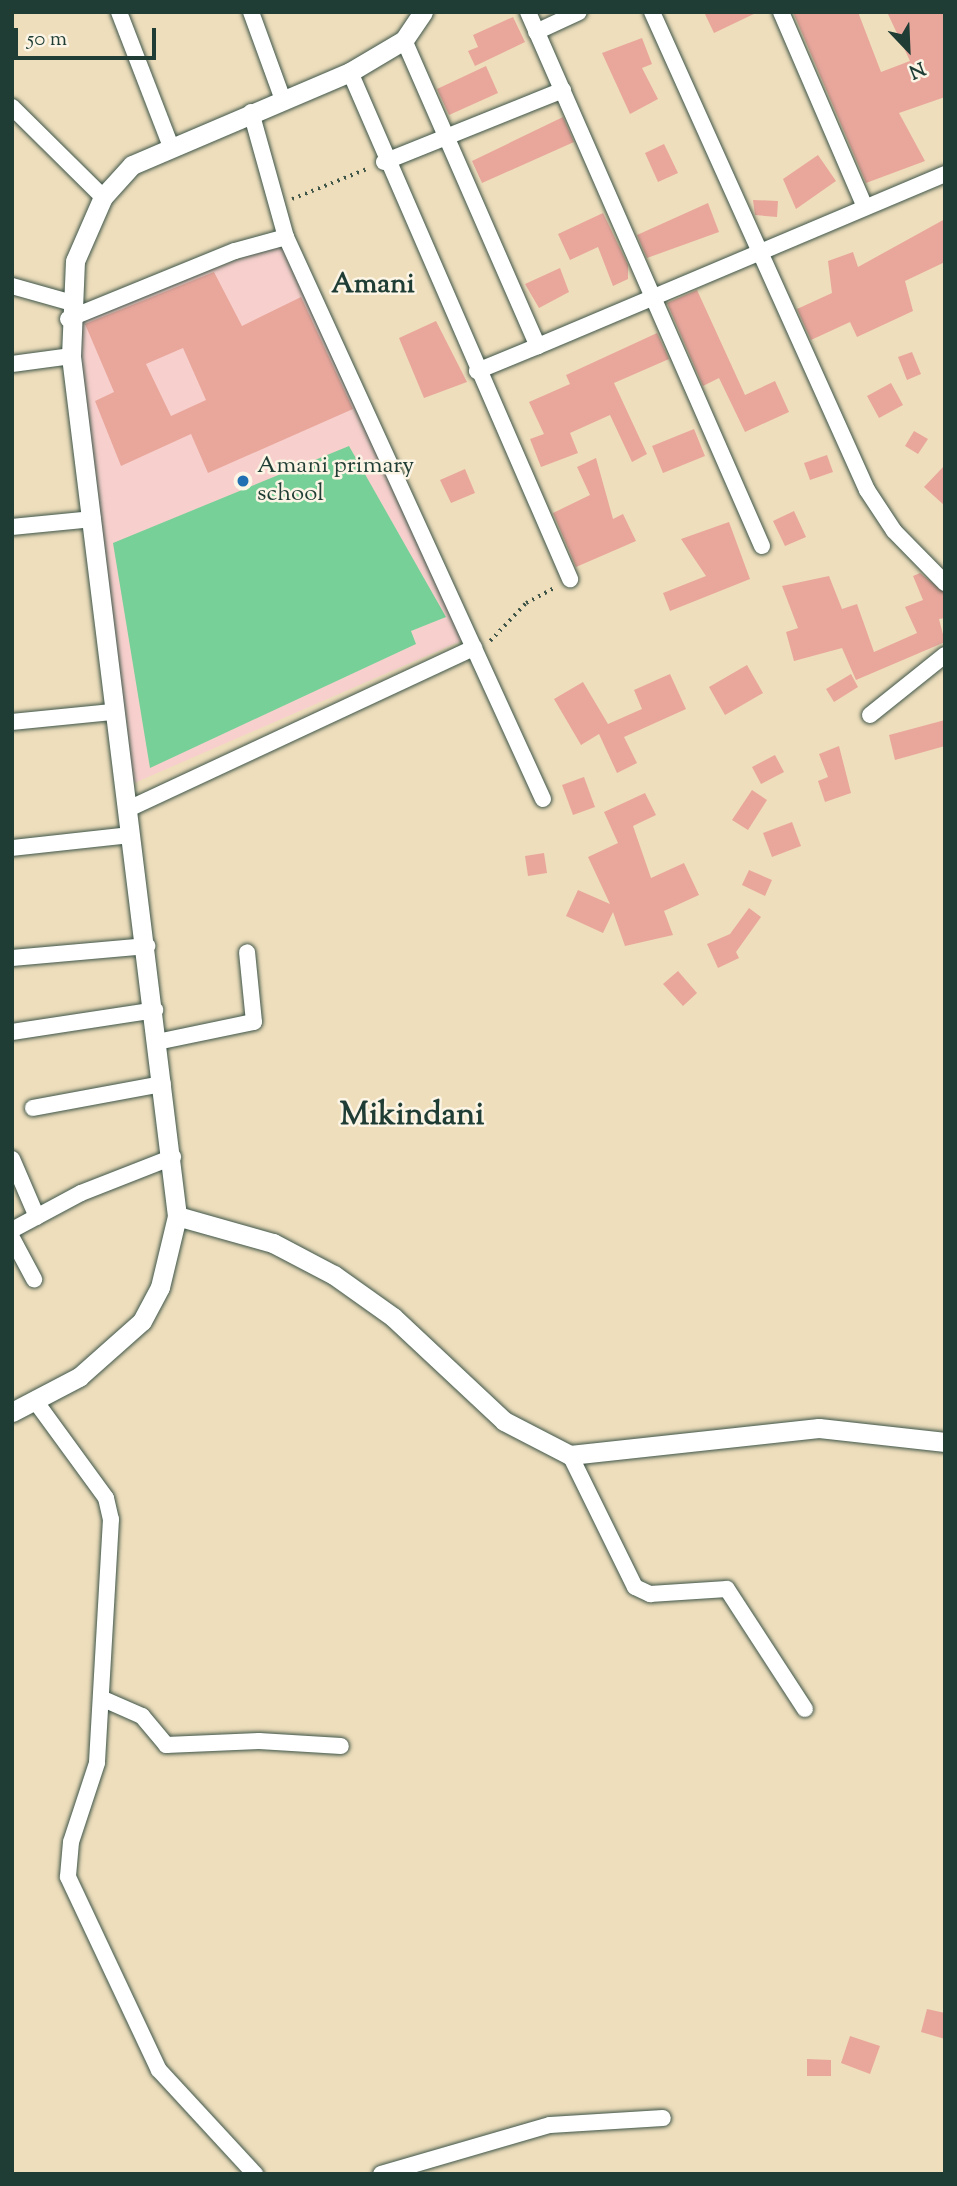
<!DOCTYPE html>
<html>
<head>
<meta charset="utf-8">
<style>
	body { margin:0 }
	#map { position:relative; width:957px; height:2186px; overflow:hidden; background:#eedebc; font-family:"Sorts Mill Goudy",serif }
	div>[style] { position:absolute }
	.built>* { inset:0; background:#f7d0cd }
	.green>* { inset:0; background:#76d097 }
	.building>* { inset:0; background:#e9a79c }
	.path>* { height:3.5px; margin-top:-1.75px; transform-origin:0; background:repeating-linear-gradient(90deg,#3e5548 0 2px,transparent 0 7px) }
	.roads { filter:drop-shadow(0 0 2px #3e5548) drop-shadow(0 0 2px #3e5548) }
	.minor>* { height:16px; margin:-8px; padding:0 8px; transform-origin:8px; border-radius:8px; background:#fff }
	.tertiary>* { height:19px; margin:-9.5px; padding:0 9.5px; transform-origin:9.5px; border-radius:9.5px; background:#fff }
	.dots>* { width:19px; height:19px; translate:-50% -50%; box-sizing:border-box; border:4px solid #fcf5e5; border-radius:50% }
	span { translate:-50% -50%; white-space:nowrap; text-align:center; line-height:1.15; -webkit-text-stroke:5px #fcf5e5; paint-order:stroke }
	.poi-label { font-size:24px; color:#1f3d34 }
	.left { translate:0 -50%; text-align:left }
	.quarter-label { font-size:28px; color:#1f3d34; font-weight:700 }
	.district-label { font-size:32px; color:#1f3d34; font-weight:700 }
	.frame { position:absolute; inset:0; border:14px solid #1f3d34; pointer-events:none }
	.north { position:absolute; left:873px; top:14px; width:70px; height:70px; -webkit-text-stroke:5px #fcf5e5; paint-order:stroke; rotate:157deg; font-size:19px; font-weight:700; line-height:28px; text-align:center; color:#1f3d34 }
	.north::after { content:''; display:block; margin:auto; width:24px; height:32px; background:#1f3d34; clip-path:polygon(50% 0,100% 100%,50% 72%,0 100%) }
	.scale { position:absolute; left:14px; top:28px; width:142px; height:32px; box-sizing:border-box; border:4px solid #1f3d34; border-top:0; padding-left:9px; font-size:21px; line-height:24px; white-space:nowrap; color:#1f3d34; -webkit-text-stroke:5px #fcf5e5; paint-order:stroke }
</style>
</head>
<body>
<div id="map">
	<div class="built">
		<div style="clip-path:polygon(282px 243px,463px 640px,132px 784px,72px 322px)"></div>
	</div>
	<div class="green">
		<div style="clip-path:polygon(349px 446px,446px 617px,411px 631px,416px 644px,150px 768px,113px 543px)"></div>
	</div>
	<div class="building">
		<div style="clip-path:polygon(704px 12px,758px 12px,714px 33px)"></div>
		<div style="clip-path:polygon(793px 12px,858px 12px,881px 72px,910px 61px,887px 12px,945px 12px,945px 97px,899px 113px,925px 161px,866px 183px)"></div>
		<div style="clip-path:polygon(513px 17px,525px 42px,475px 66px,468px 51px,478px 47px,473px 35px)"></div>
		<div style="clip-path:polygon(642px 38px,652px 64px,642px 68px,658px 99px,630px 114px,602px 53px)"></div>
		<div style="clip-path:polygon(486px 66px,498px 93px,449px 115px,437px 89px)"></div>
		<div style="clip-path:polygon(563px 117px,574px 142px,482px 183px,472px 161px)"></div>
		<div style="clip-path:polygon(664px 144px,678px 173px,658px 182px,645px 153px)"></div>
		<div style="clip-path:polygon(818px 155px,836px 181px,796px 209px,783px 179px)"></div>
		<div style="clip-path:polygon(753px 200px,778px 201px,777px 217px,755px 215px)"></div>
		<div style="clip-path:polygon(708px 203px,719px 232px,647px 258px,637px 235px)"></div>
		<div style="clip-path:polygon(603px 213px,628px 265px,628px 279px,613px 286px,598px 247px,570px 260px,558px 234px)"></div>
		<div style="clip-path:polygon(945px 219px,945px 262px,905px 281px,913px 311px,857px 337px,850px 322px,811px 340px,797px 309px,832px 293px,828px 261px,853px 252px,858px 267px)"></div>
		<div style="clip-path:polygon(560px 268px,569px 292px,539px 308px,525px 284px)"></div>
		<div style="clip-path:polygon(evenodd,214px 272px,242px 326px,301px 297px,353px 409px,208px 473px,191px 434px,121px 466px,95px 401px,114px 392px,85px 324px,214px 272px,183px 348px,206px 400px,171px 416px,146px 364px,183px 348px)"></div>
		<div style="clip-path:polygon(697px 290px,745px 395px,775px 381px,789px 412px,745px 432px,719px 378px,703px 386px,667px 303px)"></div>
		<div style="clip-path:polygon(436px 321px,467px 382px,424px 398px,399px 338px)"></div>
		<div style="clip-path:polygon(657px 333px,669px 359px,614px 383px,647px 454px,632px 462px,610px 415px,570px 433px,578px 453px,541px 467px,530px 439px,544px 434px,529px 402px,570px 384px,566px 375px)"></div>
		<div style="clip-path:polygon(912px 352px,921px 374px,907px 380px,898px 357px)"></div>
		<div style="clip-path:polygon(891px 383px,903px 405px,879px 418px,867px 396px)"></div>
		<div style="clip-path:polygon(694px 429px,705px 456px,663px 473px,652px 446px)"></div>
		<div style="clip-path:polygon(914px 431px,928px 439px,918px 454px,905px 446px)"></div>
		<div style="clip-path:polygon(827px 455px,833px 472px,810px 480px,804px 463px)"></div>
		<div style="clip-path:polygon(596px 458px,613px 519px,623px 514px,636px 541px,576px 567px,553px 513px,590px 495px,577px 467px)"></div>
		<div style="clip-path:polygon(945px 465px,945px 506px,924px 487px)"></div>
		<div style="clip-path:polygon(465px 469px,475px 493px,451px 503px,440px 480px)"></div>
		<div style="clip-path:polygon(794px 511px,806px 537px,785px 546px,773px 521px)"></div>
		<div style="clip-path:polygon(729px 522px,750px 579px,670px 611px,663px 593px,706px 576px,681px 539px)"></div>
		<div style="clip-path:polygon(920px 573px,945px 593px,945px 618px,939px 619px,945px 642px,856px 680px,842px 648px,794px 661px,786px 632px,798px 628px,782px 586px,829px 576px,842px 609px,857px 604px,874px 652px,917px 633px,905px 607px,923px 600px,913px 576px)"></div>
		<div style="clip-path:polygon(747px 665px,763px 693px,725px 715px,709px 687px)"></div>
		<div style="clip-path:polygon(670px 674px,686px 709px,624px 737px,637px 763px,617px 773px,599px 734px,581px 745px,554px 699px,583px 682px,608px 724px,642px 709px,634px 690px)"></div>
		<div style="clip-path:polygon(851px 674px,858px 687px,834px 702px,826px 689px)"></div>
		<div style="clip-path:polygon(945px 720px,945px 746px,895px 760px,889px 735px)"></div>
		<div style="clip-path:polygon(839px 746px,851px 793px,825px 802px,818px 781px,828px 777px,819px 754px)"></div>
		<div style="clip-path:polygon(775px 755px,784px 772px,761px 784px,752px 767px)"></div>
		<div style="clip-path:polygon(584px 777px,595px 807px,573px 815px,562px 785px)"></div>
		<div style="clip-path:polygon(752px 790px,767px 800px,748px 830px,732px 820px)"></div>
		<div style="clip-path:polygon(645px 793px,656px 815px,633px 826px,651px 878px,684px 863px,699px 895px,664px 911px,673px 935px,625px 946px,613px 912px,603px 933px,566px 916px,578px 890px,610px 904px,588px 857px,618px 843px,604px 812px)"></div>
		<div style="clip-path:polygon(792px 822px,801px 846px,772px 857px,763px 833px)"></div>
		<div style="clip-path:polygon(544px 853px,547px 873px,528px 876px,525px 856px)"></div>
		<div style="clip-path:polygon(749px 870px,772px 880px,765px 896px,742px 885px)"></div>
		<div style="clip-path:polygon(749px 908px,761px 917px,736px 952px,739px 958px,718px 968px,707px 944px,730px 934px)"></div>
		<div style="clip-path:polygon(678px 971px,697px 993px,683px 1006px,663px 984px)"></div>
		<div style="clip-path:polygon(927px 2009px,945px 2013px,945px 2039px,921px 2032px)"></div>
		<div style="clip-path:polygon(850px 2036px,880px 2046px,870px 2074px,841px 2063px)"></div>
		<div style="clip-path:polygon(807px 2059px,831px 2060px,831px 2076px,807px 2076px)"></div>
	</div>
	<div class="path">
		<div style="left:292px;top:199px;width:83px;rotate:-21.9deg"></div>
		<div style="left:490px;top:641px;width:52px;rotate:-46.5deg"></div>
		<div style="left:526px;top:603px;width:34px;rotate:-28deg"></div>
	</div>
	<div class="roads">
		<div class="minor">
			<div style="left:119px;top:12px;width:142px;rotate:68.9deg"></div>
			<div style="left:251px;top:12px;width:94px;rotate:70deg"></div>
			<div style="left:528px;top:12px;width:583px;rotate:66.34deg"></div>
			<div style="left:652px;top:12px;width:524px;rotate:65.78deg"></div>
			<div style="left:867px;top:490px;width:49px;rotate:56.6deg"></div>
			<div style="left:894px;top:531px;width:73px;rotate:45.6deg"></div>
			<div style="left:781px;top:12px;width:212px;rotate:66.7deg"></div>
			<div style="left:536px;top:32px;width:47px;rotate:-24.9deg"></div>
			<div style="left:404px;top:40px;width:334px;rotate:66.4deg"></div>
			<div style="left:538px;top:346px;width:66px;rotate:157.7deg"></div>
			<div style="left:350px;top:72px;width:553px;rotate:66.54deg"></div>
			<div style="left:12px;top:107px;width:128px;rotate:44.7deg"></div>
			<div style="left:251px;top:112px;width:130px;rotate:74.4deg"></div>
			<div style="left:286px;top:237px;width:618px;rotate:65.43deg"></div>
			<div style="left:384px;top:162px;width:193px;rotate:-21.9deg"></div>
			<div style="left:12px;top:286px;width:59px;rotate:15.7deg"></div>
			<div style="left:68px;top:319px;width:180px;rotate:-22.2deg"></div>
			<div style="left:235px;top:251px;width:53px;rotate:-15.4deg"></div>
			<div style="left:538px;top:346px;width:442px;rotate:-22.9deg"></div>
			<div style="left:12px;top:364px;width:60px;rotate:-7.7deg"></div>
			<div style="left:12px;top:527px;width:81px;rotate:-5.6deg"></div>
			<div style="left:870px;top:715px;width:96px;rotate:-38.7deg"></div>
			<div style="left:12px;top:722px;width:100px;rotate:-5.7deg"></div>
			<div style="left:128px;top:809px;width:382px;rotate:-25deg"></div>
			<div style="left:12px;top:848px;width:118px;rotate:-6.3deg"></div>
			<div style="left:12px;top:958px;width:136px;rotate:-5.1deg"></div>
			<div style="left:12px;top:1032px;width:145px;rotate:-8.7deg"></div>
			<div style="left:157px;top:1042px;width:99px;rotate:-11.7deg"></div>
			<div style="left:254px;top:1022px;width:70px;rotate:-95.7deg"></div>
			<div style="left:33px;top:1108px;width:132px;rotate:-10.5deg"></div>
			<div style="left:12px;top:1159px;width:63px;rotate:66.7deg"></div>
			<div style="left:12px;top:1230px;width:78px;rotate:-28.2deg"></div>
			<div style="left:81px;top:1193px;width:99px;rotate:-21.4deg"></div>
			<div style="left:12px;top:1238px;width:47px;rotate:61.8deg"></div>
			<div style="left:36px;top:1402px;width:119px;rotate:53.9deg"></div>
			<div style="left:106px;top:1498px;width:22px;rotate:77deg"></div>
			<div style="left:111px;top:1519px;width:244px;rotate:93.3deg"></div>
			<div style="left:97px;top:1763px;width:83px;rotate:108.2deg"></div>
			<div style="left:71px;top:1842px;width:35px;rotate:95deg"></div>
			<div style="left:68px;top:1877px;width:213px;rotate:64.8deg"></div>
			<div style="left:159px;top:2070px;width:142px;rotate:47.3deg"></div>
			<div style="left:570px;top:1455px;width:147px;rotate:63.8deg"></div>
			<div style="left:635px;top:1587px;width:17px;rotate:25deg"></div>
			<div style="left:650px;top:1594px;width:77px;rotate:-3.7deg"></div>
			<div style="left:727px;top:1589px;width:143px;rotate:57deg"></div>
			<div style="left:101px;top:1698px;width:45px;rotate:23.7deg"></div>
			<div style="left:142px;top:1716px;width:38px;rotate:50deg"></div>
			<div style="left:166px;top:1745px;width:93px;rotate:-2.5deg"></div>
			<div style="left:259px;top:1741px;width:82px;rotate:3.5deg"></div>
			<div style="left:381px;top:2174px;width:176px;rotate:-16.2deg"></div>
			<div style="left:550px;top:2125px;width:113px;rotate:-3.5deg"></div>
		</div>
		<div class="tertiary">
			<div style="left:177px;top:1216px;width:100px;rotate:15.7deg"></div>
			<div style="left:273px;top:1243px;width:69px;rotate:27.7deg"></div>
			<div style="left:334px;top:1275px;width:72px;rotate:35.4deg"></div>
			<div style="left:393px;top:1317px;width:152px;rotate:43.1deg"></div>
			<div style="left:504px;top:1421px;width:74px;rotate:27.3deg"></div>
			<div style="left:570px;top:1455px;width:250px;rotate:-6.2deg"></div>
			<div style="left:819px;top:1428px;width:127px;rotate:6.3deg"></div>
			<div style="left:12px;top:1412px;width:76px;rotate:-27.6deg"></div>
			<div style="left:79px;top:1377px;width:84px;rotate:-41.6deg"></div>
			<div style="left:142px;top:1321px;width:38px;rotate:-62deg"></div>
			<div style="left:160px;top:1287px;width:73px;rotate:-76.5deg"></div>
			<div style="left:177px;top:1216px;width:867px;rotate:-97.03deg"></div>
			<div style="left:71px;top:356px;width:95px;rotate:-87.6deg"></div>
			<div style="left:75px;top:261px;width:70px;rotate:-66.4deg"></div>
			<div style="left:103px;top:197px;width:43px;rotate:-47.8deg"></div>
			<div style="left:132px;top:165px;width:237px;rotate:-23.1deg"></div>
			<div style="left:350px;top:72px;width:63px;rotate:-30.7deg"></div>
			<div style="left:404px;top:40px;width:34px;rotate:-56deg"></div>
		</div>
	</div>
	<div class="dots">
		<div style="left:243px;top:481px;background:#1f6fb2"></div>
	</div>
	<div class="poi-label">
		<span class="left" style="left:257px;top:481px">Amani primary<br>school</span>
	</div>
	<div class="quarter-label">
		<span style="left:373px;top:285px">Amani</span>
	</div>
	<div class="district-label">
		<span style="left:412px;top:1116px">Mikindani</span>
	</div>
	<div class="frame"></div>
	<div class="north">N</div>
	<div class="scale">50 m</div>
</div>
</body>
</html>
